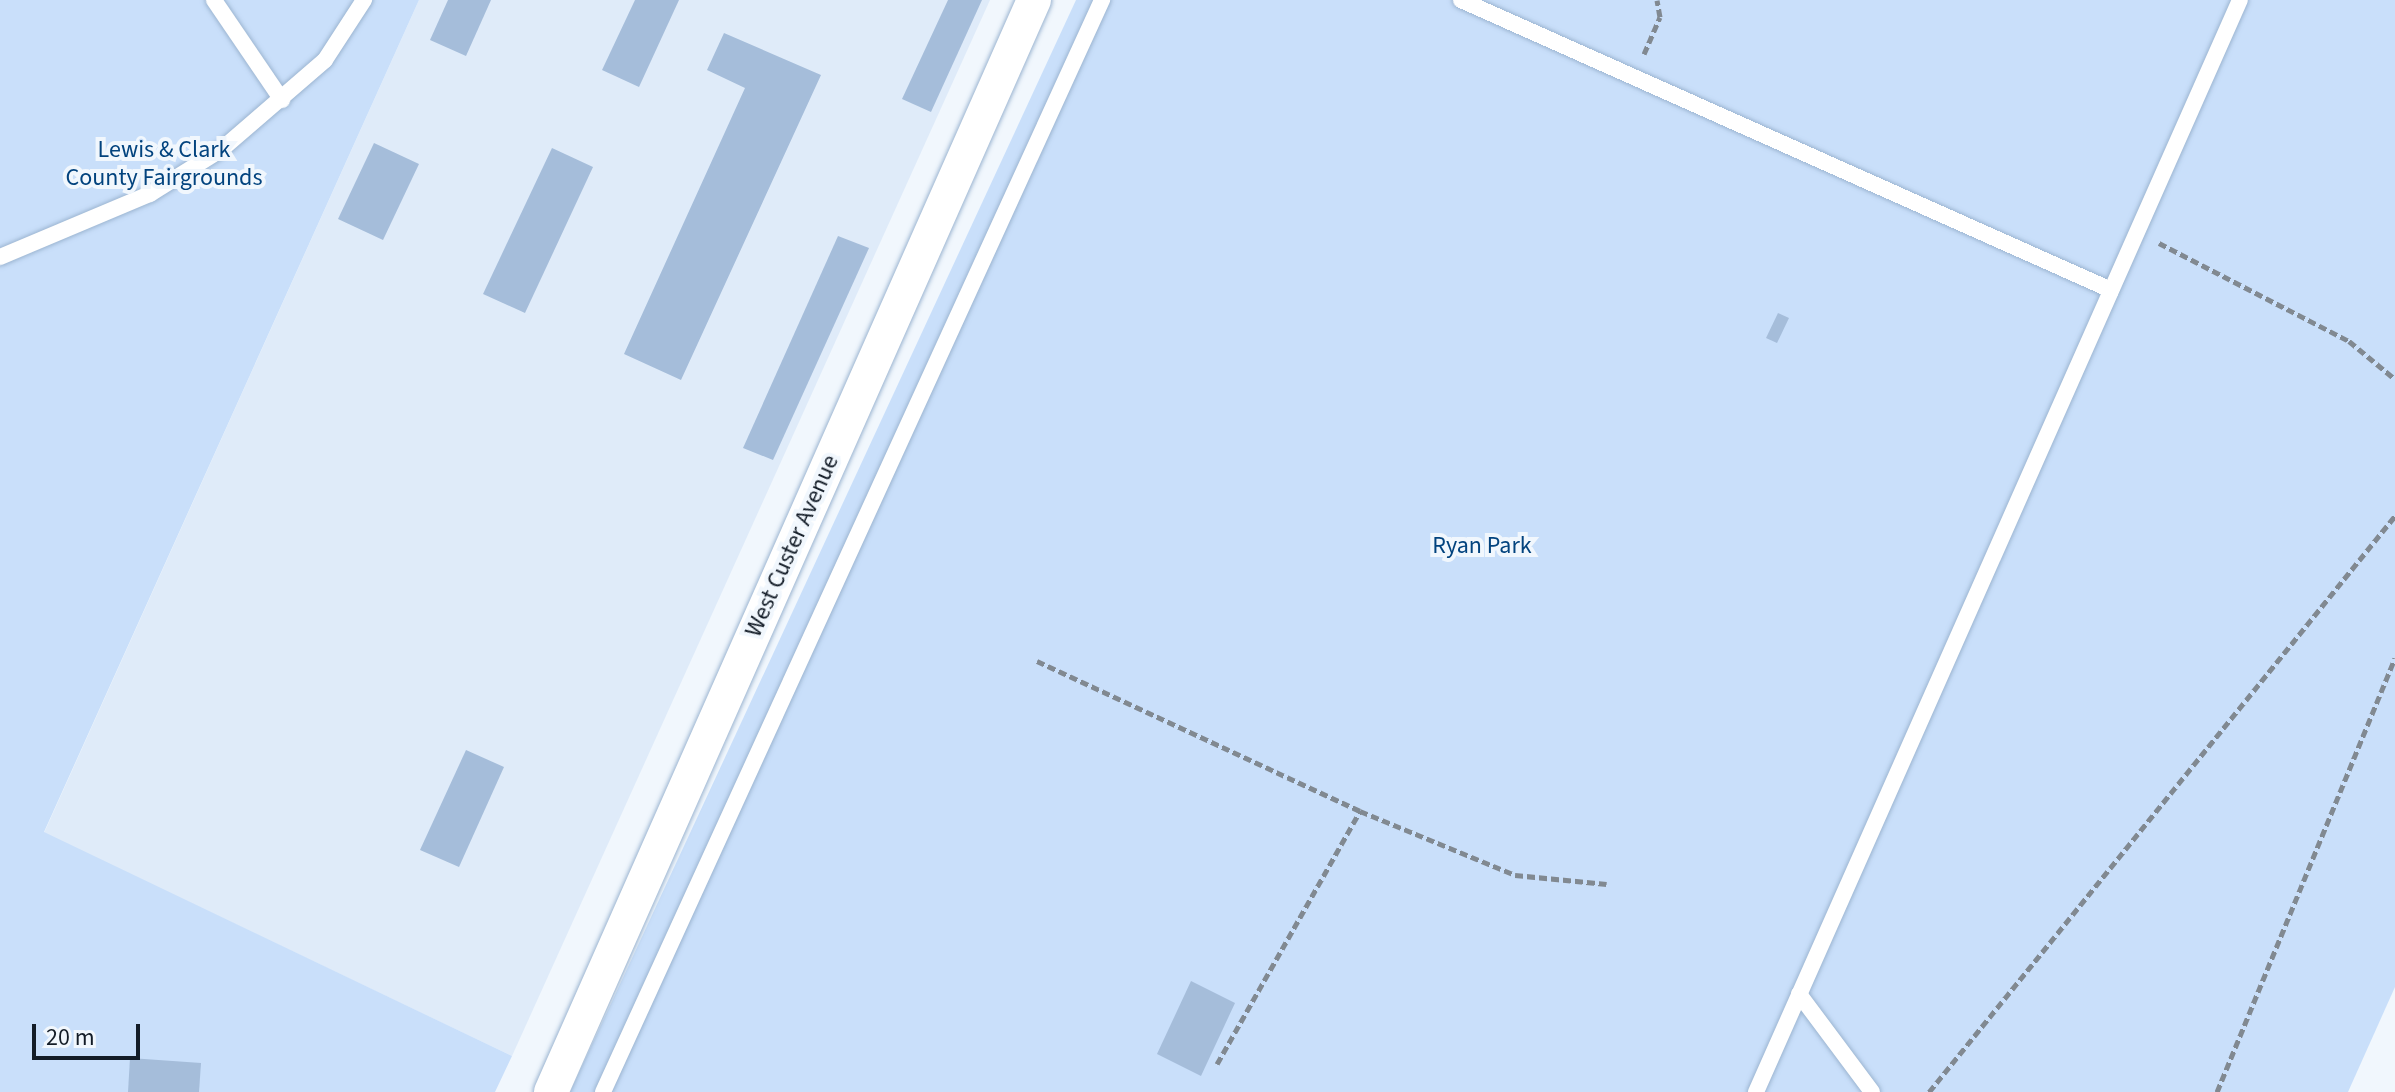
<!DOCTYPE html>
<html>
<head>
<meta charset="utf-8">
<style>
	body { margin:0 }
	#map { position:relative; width:2395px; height:1092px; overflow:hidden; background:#f1f7fd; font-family:"Source Sans 3",sans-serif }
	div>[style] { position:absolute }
	.built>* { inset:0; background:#dfebf9 }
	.green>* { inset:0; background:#c9dffa }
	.building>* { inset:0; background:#a5bdda }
	.path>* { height:5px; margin-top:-2.5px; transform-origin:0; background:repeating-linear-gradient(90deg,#818991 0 8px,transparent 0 12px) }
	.roads { filter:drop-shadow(0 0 2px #9cb5d1) drop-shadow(0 0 2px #9cb5d1) }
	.service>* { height:16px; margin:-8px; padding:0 8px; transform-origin:8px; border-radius:8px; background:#fff }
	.minor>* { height:34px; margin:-17px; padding:0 17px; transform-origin:17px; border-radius:17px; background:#fff }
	span { translate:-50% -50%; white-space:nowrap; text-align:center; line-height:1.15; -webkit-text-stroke:8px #f1f7fd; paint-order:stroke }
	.park-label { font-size:24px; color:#02437e }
	.street-label { font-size:24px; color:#131c27 }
	.scale { position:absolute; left:32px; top:1024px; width:108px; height:36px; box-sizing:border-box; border:4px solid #131c27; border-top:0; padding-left:10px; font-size:24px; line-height:28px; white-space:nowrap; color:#131c27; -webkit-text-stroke:6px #f1f7fd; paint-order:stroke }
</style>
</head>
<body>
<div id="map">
	<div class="built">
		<div style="clip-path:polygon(419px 0,990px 0,512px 1056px,44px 833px)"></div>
	</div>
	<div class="green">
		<div style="clip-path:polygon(0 0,419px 0,44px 832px,512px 1056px,495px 1092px,0 1092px)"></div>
		<div style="clip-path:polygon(1076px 0,2395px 0,2395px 987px,2348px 1092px,570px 1092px)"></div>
	</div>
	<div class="building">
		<div style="clip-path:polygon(448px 0,491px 0,466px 56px,430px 40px)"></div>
		<div style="clip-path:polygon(635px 0,679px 0,639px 87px,602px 70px)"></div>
		<div style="clip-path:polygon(948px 0,982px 0,931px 112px,902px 99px)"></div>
		<div style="clip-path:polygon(724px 33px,821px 75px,681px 380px,624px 354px,745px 88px,707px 70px)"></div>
		<div style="clip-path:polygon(374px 143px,419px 164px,383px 240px,338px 219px)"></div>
		<div style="clip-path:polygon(552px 148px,593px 167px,525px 313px,483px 294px)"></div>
		<div style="clip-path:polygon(838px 236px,869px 248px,773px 460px,743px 448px)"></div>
		<div style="clip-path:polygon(1778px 313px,1789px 318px,1777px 343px,1766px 338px)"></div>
		<div style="clip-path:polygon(466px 750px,504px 767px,459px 867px,420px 850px)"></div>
		<div style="clip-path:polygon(1191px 981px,1235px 1003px,1201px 1076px,1157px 1054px)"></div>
		<div style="clip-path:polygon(130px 1058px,201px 1063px,199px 1092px,128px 1092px)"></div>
	</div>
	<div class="path">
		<div style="left:1644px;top:54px;width:40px;rotate:-66.6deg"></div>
		<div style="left:1660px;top:17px;width:17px;rotate:-100deg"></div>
		<div style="left:2159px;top:243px;width:214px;rotate:27.3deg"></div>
		<div style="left:2349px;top:341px;width:60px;rotate:39.6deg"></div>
		<div style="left:1037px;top:661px;width:356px;rotate:24.9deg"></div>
		<div style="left:1217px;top:1064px;width:291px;rotate:-60.5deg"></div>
		<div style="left:1360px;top:811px;width:168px;rotate:22.4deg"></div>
		<div style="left:1515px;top:875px;width:92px;rotate:5.6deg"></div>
		<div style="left:1929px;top:1092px;width:741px;rotate:-51.03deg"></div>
		<div style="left:2217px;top:1092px;width:469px;rotate:-67.7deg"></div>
	</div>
	<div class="roads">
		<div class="service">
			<div style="left:214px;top:0;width:121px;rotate:55.8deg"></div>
			<div style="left:1461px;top:0;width:712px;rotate:24.04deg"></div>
			<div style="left:0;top:257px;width:163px;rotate:-22.8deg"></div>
			<div style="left:150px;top:194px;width:85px;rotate:-32deg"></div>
			<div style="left:222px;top:149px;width:136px;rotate:-40.8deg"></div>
			<div style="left:325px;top:60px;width:72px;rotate:-57deg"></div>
			<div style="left:1799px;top:994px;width:122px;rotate:53.3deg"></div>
			<div style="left:603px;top:1092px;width:1201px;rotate:-65.44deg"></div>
			<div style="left:1756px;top:1092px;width:1194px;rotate:-66.1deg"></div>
		</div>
		<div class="minor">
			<div style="left:551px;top:1092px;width:1194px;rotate:-66.14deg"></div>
		</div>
	</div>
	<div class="park-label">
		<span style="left:164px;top:164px">Lewis &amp; Clark<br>County Fairgrounds</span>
		<span style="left:1482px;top:546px">Ryan Park</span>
	</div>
	<div class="street-label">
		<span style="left:792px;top:546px;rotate:-66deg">West Custer Avenue</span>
	</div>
	<div class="scale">20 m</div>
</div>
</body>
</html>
